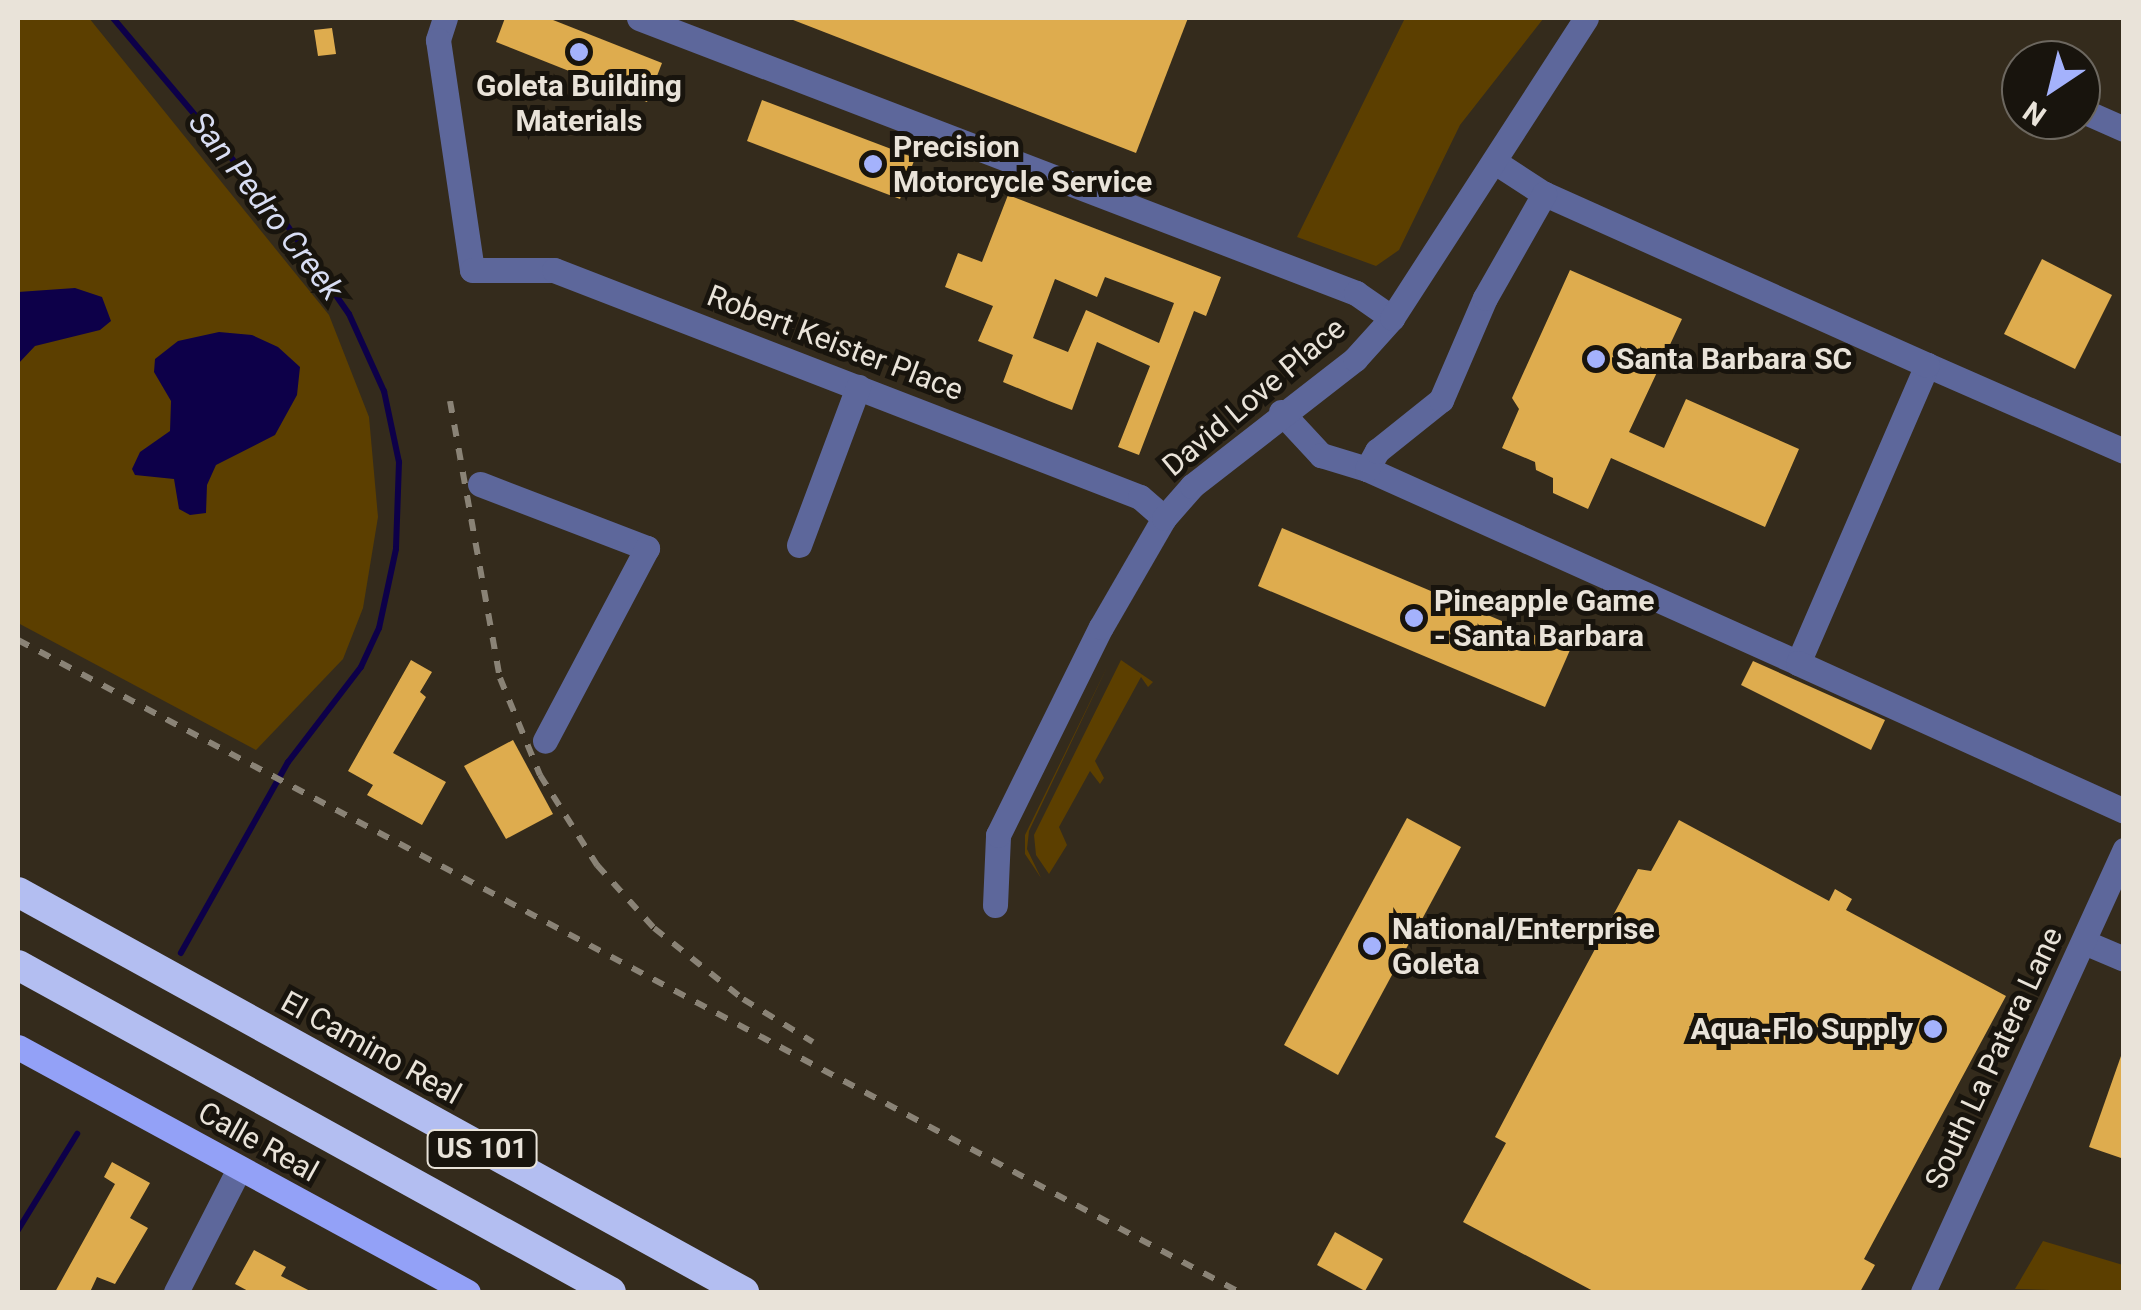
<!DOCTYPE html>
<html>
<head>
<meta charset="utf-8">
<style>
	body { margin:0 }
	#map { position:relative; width:2141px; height:1310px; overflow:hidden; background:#342b1c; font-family:Roboto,sans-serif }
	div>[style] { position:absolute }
	.green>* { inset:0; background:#5c3f00 }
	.water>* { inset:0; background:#0d0049 }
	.stream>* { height:6px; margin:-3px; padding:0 3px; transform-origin:3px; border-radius:3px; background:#0d0049 }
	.building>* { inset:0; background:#deac4e }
	.minor>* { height:25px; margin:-12.5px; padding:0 12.5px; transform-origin:12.5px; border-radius:12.5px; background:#5d679b }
	.major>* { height:25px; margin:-12.5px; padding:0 12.5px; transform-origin:12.5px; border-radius:12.5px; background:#93a1f7 }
	.highway>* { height:30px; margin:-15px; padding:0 15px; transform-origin:15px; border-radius:15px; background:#b3bef1 }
	.rail>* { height:6px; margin-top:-3px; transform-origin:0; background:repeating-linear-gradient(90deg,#8a8376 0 12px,transparent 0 24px) }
	.dots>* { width:28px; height:28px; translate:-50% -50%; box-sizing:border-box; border:5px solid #18140d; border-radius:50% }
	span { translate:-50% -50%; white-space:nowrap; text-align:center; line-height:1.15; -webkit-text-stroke:10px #18140d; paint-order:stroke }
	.shield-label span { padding:2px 8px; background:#18140d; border:2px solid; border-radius:8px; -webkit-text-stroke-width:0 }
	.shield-label { font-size:28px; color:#e9e3d9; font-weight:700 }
	.poi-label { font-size:30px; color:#e9e3d9; font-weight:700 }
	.left { translate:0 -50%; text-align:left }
	.right { translate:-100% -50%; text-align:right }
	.street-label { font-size:30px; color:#e9e3d9 }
	.water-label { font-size:32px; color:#d8ddf3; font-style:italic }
	.frame { position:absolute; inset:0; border:20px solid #e9e3d9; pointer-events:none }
	.north { position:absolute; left:2001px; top:40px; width:100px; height:100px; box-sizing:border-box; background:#18140d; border:2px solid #6c675f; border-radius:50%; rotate:215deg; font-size:28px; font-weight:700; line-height:40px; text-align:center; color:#e9e3d9 }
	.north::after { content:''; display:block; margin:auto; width:35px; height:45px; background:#a4b2fc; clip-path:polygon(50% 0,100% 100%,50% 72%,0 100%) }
</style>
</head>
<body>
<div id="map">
	<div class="green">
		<div style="clip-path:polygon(18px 18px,89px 18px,329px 315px,369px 417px,378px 517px,363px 608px,343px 659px,256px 750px,18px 623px)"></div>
		<div style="clip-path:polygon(1405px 18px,1543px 19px,1460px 125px,1399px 250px,1376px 266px,1297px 237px)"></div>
		<div style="clip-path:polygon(1121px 660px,1153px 682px,1148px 687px,1141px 677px,1095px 761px,1104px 778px,1100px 784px,1090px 771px,1059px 827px,1067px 845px,1049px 874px,1036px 855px,1034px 835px)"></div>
		<div style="clip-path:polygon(1109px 663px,1029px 831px,1027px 849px,1041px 878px,1025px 854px,1025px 835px)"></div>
		<div style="clip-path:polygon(2043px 1241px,2123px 1265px,2123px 1292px,2015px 1289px)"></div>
	</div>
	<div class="water">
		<div style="clip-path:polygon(75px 288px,102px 297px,111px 321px,100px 330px,35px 346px,18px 364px,18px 292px)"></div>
		<div style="clip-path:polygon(219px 332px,252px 335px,278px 347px,300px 367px,297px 395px,275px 435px,216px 465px,207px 485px,206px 513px,190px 515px,179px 509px,174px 479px,135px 475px,132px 469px,140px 452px,170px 431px,171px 401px,154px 372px,155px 359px,178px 341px)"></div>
	</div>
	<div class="stream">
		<div style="left:113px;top:18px;width:262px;rotate:49.8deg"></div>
		<div style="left:282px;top:218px;width:117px;rotate:55.1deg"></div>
		<div style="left:349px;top:314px;width:85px;rotate:65.6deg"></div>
		<div style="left:384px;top:391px;width:73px;rotate:78.1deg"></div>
		<div style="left:399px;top:462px;width:87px;rotate:92deg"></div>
		<div style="left:396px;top:549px;width:81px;rotate:102.1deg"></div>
		<div style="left:379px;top:628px;width:43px;rotate:114.8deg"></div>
		<div style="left:361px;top:667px;width:120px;rotate:127.5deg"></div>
		<div style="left:288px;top:762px;width:219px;rotate:119.3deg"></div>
		<div style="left:18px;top:1230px;width:113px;rotate:-58.4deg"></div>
	</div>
	<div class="building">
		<div style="clip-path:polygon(505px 18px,548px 18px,662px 63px,647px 102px,496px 42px)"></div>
		<div style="clip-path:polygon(788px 18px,1188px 18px,1136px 153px)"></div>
		<div style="clip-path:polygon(332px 28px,336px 54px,318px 56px,314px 30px)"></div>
		<div style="clip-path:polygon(762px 100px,915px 158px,900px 199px,747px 141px)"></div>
		<div style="clip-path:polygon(evenodd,1008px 195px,1221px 277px,1206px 316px,1194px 311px,1139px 455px,1118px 447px,1150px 366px,1097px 342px,1072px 410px,1049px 401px,1003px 382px,1013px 355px,978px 341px,993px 306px,945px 287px,958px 253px,982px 262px,1008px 195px,1105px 277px,1174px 303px,1159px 343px,1086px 310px,1068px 352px,1033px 338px,1055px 279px,1097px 297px,1105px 277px)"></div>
		<div style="clip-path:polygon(2042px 259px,2112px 295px,2075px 369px,2004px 334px)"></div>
		<div style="clip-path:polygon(1570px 270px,1682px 319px,1629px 432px,1664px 448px,1686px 399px,1799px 449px,1765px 527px,1611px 458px,1588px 509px,1553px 493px,1553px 478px,1536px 470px,1535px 462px,1502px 448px,1519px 409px,1512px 398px)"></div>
		<div style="clip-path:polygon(1282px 528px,1570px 650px,1545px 707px,1258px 586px)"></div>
		<div style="clip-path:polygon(411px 660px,432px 672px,420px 692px,426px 697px,393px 753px,446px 782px,422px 825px,367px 795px,373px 785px,348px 771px)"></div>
		<div style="clip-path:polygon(1753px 661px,1885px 720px,1871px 750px,1741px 685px)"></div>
		<div style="clip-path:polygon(513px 740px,553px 814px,506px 839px,464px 766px)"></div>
		<div style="clip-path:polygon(1407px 818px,1461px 847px,1338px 1075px,1284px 1045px)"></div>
		<div style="clip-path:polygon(1679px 820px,1829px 901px,1835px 889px,1852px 899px,1846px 910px,2006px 996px,1864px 1259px,1875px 1265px,1860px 1292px,1595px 1292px,1463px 1222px,1506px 1143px,1495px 1137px,1551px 1031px,1638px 869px,1651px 871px)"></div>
		<div style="clip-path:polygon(2121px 1056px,2124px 1056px,2124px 1159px,2089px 1147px)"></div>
		<div style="clip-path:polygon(112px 1162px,150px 1183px,130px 1218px,148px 1228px,115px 1284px,97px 1277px,90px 1292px,55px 1292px,115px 1184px,104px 1177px)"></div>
		<div style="clip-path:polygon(1335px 1232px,1383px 1259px,1365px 1291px,1317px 1265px)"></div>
		<div style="clip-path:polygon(254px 1250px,286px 1267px,281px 1276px,312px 1292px,250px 1292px,235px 1284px)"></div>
	</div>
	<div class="minor">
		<div style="left:445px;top:18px;width:23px;rotate:108deg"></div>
		<div style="left:438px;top:40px;width:232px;rotate:81.6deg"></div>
		<div style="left:472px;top:270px;width:82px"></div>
		<div style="left:554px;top:270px;width:628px;rotate:21.17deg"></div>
		<div style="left:1140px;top:497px;width:32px;rotate:41deg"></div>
		<div style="left:639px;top:18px;width:768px;rotate:20.98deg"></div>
		<div style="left:1356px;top:293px;width:44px;rotate:34.8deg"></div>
		<div style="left:2081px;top:110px;width:47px;rotate:23.8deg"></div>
		<div style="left:1927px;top:365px;width:215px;rotate:23.6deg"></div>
		<div style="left:1281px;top:412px;width:59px;rotate:47.1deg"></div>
		<div style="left:1321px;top:455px;width:48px;rotate:16.9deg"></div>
		<div style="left:1367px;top:469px;width:473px;rotate:24.2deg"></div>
		<div style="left:1798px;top:663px;width:325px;rotate:-66.6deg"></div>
		<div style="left:1927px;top:365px;width:419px;rotate:-155.9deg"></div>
		<div style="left:1544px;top:194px;width:59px;rotate:-146.9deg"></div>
		<div style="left:1367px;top:469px;width:21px;rotate:-61deg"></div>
		<div style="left:1377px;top:451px;width:82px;rotate:-38.6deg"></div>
		<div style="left:1441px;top:400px;width:111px;rotate:-66.7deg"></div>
		<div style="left:1485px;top:298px;width:120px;rotate:-60.4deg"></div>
		<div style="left:480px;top:484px;width:179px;rotate:21deg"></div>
		<div style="left:647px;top:548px;width:218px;rotate:117.9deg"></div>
		<div style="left:799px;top:545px;width:169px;rotate:-69.5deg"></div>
		<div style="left:1798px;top:663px;width:358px;rotate:24.4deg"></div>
		<div style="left:995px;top:905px;width:70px;rotate:-87.5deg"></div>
		<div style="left:998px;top:835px;width:232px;rotate:-63.7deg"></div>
		<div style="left:1101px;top:627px;width:126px;rotate:-60deg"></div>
		<div style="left:1164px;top:518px;width:43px;rotate:-48.8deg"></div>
		<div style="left:1192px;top:486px;width:207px;rotate:-37.9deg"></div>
		<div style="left:1355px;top:359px;width:55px;rotate:-47.9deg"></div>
		<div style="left:1392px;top:318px;width:357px;rotate:-57.1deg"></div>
		<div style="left:2084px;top:942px;width:43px;rotate:23deg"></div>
		<div style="left:176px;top:1292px;width:138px;rotate:-62.9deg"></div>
		<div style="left:1923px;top:1292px;width:486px;rotate:-65.5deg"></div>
	</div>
	<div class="major">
		<div style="left:18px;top:1047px;width:512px;rotate:28.57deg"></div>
	</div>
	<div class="highway">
		<div style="left:18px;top:892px;width:829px;rotate:28.85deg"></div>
		<div style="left:18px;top:965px;width:677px;rotate:28.87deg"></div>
	</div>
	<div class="rail">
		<div style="left:450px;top:401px;width:281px;rotate:79.8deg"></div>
		<div style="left:500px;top:678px;width:105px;rotate:67.6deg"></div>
		<div style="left:540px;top:775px;width:107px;rotate:57.7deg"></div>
		<div style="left:597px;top:865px;width:85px;rotate:47.9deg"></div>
		<div style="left:654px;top:928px;width:114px;rotate:38.6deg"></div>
		<div style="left:743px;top:999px;width:82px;rotate:31.6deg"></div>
		<div style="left:18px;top:640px;width:1384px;rotate:28.1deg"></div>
	</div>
	<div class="dots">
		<div style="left:579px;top:52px;background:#a4b2fc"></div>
		<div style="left:873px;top:164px;background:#a4b2fc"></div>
		<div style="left:1596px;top:359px;background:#a4b2fc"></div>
		<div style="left:1414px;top:618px;background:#a4b2fc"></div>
		<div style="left:1372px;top:946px;background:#a4b2fc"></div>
		<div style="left:1933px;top:1029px;background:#a4b2fc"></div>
	</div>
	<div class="shield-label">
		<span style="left:482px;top:1149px">US 101</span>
	</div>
	<div class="poi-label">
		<span style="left:579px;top:103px">Goleta Building<br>Materials</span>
		<span class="left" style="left:893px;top:164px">Precision<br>Motorcycle Service</span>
		<span class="left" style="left:1616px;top:359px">Santa Barbara SC</span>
		<span class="left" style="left:1434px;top:618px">Pineapple Game<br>- Santa Barbara</span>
		<span class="left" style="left:1392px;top:946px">National/Enterprise<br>Goleta</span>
		<span class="right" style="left:1913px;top:1029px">Aqua-Flo Supply</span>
	</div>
	<div class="street-label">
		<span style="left:835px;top:343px;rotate:21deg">Robert Keister Place</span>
		<span style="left:1254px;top:397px;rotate:-40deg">David Love Place</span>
		<span style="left:371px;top:1048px;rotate:29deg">El Camino Real</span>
		<span style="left:1994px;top:1058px;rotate:-65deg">South La Patera Lane</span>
		<span style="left:258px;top:1142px;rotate:29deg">Calle Real</span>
	</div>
	<div class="water-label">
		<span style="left:266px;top:206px;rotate:52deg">San Pedro Creek</span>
	</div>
	<div class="frame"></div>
	<div class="north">N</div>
</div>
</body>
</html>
